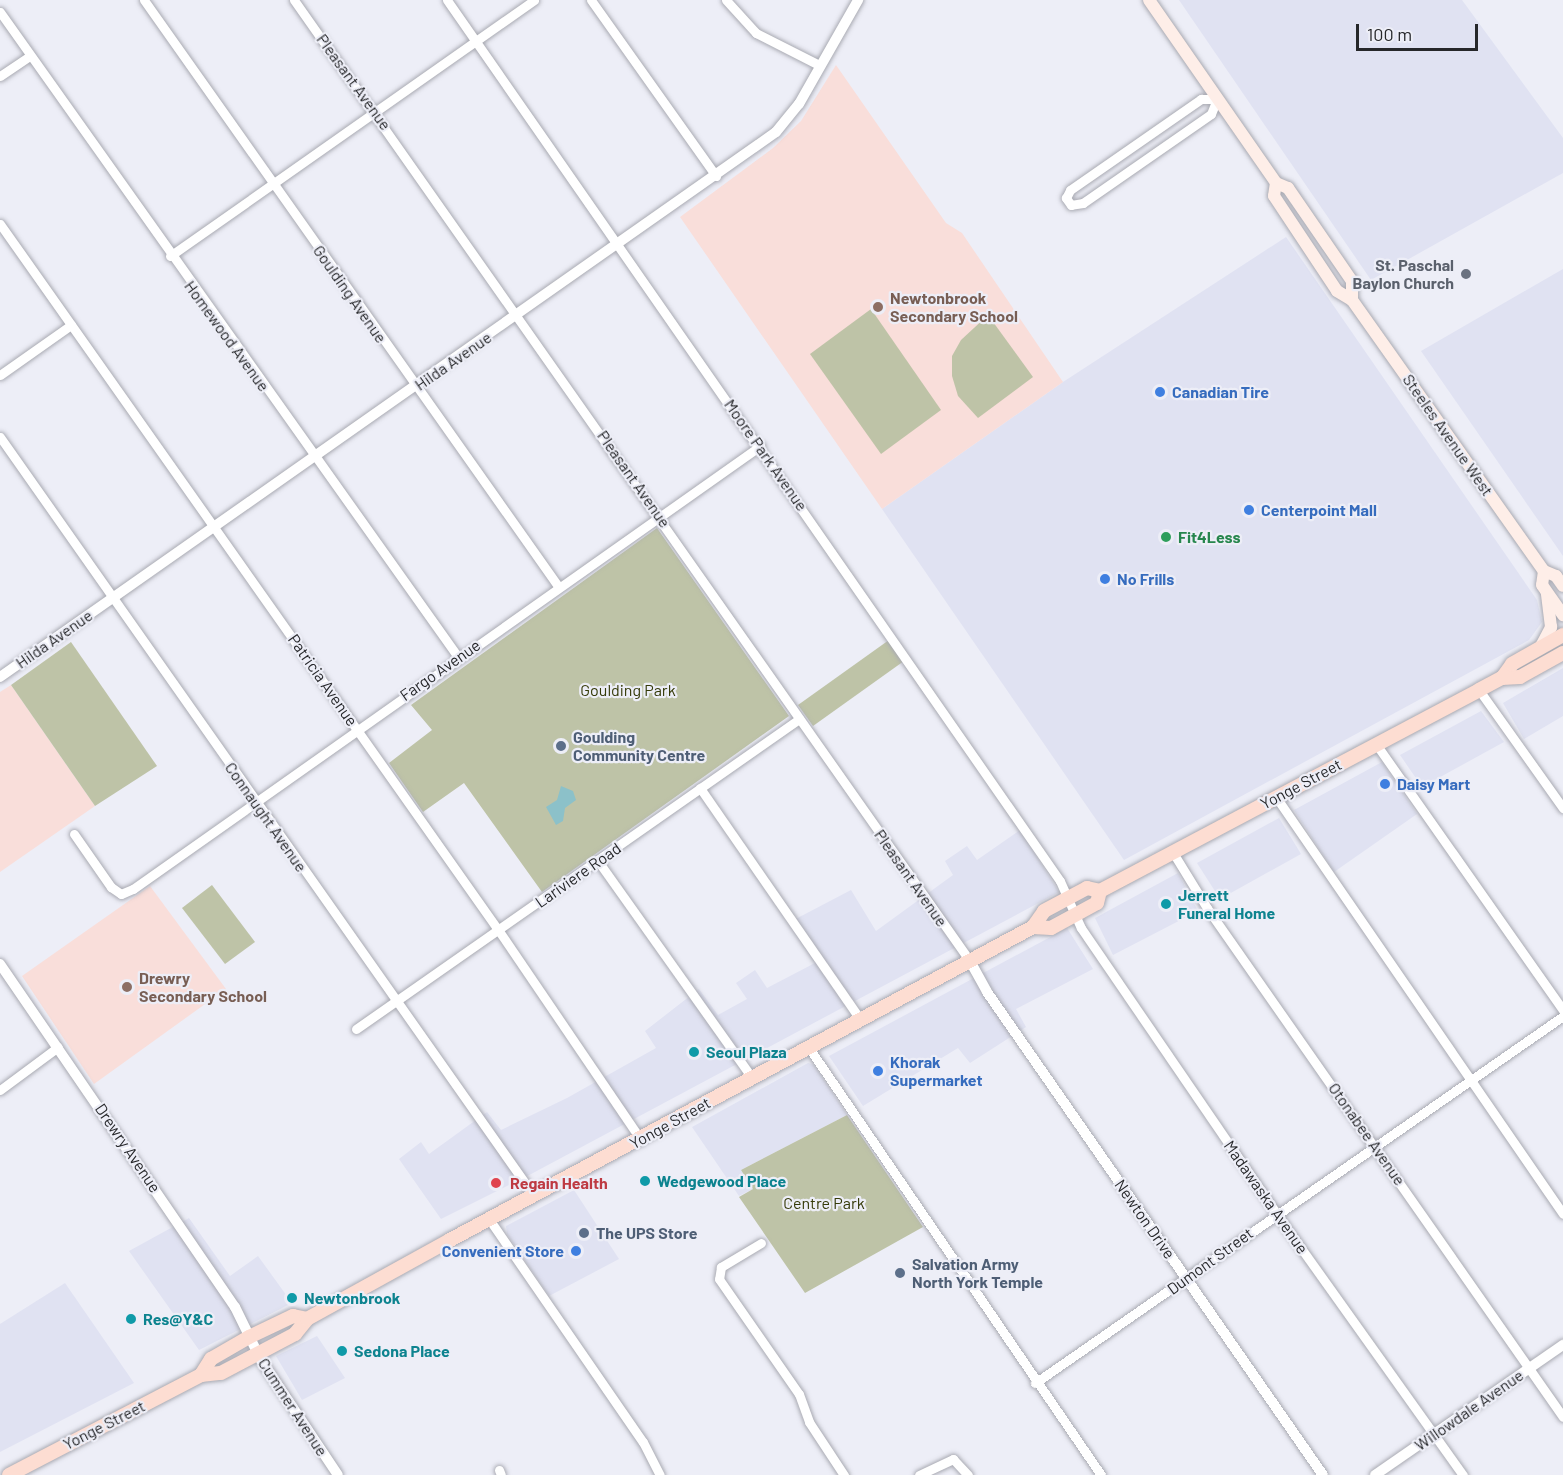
<!DOCTYPE html>
<html>
<head>
<meta charset="utf-8">
<style>
	body { margin:0 }
	#map { position:relative; width:1563px; height:1475px; overflow:hidden; background:#edeef7; font-family:Barlow,sans-serif }
	div>[style] { position:absolute }
	.built>* { inset:0; background:#e0e2f2 }
	.education>* { inset:0; background:#f9deda }
	.green>* { inset:0; background:#bec3a7 }
	.water>* { inset:0; background:#8cc1c9 }
	.roads { filter:drop-shadow(0 0 2px #a9aab2) drop-shadow(0 0 2px #a9aab2) }
	.minor>* { height:9px; margin:-4.5px; padding:0 4.5px; transform-origin:4.5px; border-radius:4.5px; background:#fff }
	.tertiary>* { height:10px; margin:-5px; padding:0 5px; transform-origin:5px; border-radius:5px; background:#fff }
	.secondary>* { height:12px; margin:-6px; padding:0 6px; transform-origin:6px; border-radius:6px; background:#feeee8 }
	.primary>* { height:14px; margin:-7px; padding:0 7px; transform-origin:7px; border-radius:7px; background:#fdddd2 }
	.dots>* { width:16px; height:16px; translate:-50% -50%; box-sizing:border-box; border:3px solid #edeef7; border-radius:50% }
	span { translate:-50% -50%; white-space:nowrap; text-align:center; line-height:1.15; -webkit-text-stroke:4.5px #edeef7; paint-order:stroke }
	.street-label { font-size:16px; color:#26272a }
	.worship-label { font-size:16px; color:#5b616d; font-weight:700 }
	.right { translate:-100% -50%; text-align:right }
	.education-label { font-size:16px; color:#785e54; font-weight:700 }
	.left { translate:0 -50%; text-align:left }
	.shop-label { font-size:16px; color:#366cbe; font-weight:700 }
	.leisure-label { font-size:16px; color:#27864d; font-weight:700 }
	.park-label { font-size:16px; color:#353a08 }
	.service-label { font-size:16px; color:#4e5e75; font-weight:700 }
	.culture-label { font-size:16px; color:#0d838f; font-weight:700 }
	.health-label { font-size:16px; color:#be3a42; font-weight:700 }
	.scale { position:absolute; left:1356px; top:24px; width:122px; height:27px; box-sizing:border-box; border:3px solid #26272a; border-top:0; padding-left:8px; font-size:18px; line-height:21px; white-space:nowrap; color:#26272a; -webkit-text-stroke:4px #edeef7; paint-order:stroke }
</style>
</head>
<body>
<div id="map">
	<div class="built">
		<div style="clip-path:polygon(1179px 0,1462px 0,1563px 138px,1563px 173px,1371px 280px)"></div>
		<div style="clip-path:polygon(1286px 237px,1537px 600px,1542px 622px,1529px 640px,1124px 860px,882px 509px,1063px 382px)"></div>
		<div style="clip-path:polygon(1563px 269px,1563px 556px,1421px 351px)"></div>
		<div style="clip-path:polygon(1563px 668px,1563px 716px,1524px 739px,1503px 703px)"></div>
		<div style="clip-path:polygon(1481px 711px,1504px 742px,1422px 787px,1400px 755px)"></div>
		<div style="clip-path:polygon(1382px 762px,1417px 814px,1334px 872px,1294px 810px)"></div>
		<div style="clip-path:polygon(1279px 818px,1301px 854px,1220px 899px,1197px 863px)"></div>
		<div style="clip-path:polygon(1020px 830px,1059px 892px,533px 1173px,441px 1219px,399px 1159px,421px 1142px,429px 1154px,487px 1112px,501px 1130px,567px 1098px,656px 1048px,645px 1031px,699px 989px,718px 1015px,747px 999px,736px 983px,755px 970px,767px 988px,815px 963px,788px 923px,851px 890px,876px 931px,953px 875px,945px 861px,967px 846px,977px 860px)"></div>
		<div style="clip-path:polygon(1178px 873px,1198px 911px,1113px 955px,1095px 918px)"></div>
		<div style="clip-path:polygon(1067px 928px,1093px 969px,1016px 1009px,1026px 1027px,970px 1063px,958px 1048px,863px 1106px,829px 1056px)"></div>
		<div style="clip-path:polygon(808px 1063px,814px 1065px,847px 1115px,741px 1170px,753px 1189px,739px 1196px,692px 1127px)"></div>
		<div style="clip-path:polygon(574px 1190px,619px 1259px,549px 1296px,507px 1234px,506px 1226px)"></div>
		<div style="clip-path:polygon(189px 1218px,230px 1276px,258px 1256px,292px 1303px,199px 1350px,129px 1251px)"></div>
		<div style="clip-path:polygon(65px 1283px,134px 1383px,0 1452px,0 1324px)"></div>
		<div style="clip-path:polygon(317px 1336px,345px 1378px,302px 1400px,276px 1356px)"></div>
	</div>
	<div class="education">
		<div style="clip-path:polygon(836px 65px,946px 223px,962px 233px,1063px 382px,882px 509px,680px 217px,773px 148px,801px 121px)"></div>
		<div style="clip-path:polygon(11px 685px,95px 806px,0 872px,0 692px)"></div>
		<div style="clip-path:polygon(150px 886px,226px 989px,94px 1084px,22px 976px)"></div>
	</div>
	<div class="green">
		<div style="clip-path:polygon(871px 309px,941px 410px,881px 454px,810px 354px)"></div>
		<div style="clip-path:polygon(988px 315px,1033px 377px,978px 418px,958px 396px,952px 376px,952px 356px,961px 340px)"></div>
		<div style="clip-path:polygon(657px 528px,789px 716px,542px 892px,464px 783px,423px 812px,389px 763px,432px 730px,411px 705px)"></div>
		<div style="clip-path:polygon(889px 640px,904px 661px,813px 726px,798px 705px)"></div>
		<div style="clip-path:polygon(71px 642px,157px 766px,95px 806px,11px 685px)"></div>
		<div style="clip-path:polygon(212px 885px,255px 942px,225px 964px,182px 908px)"></div>
		<div style="clip-path:polygon(847px 1115px,923px 1227px,805px 1293px,739px 1197px,753px 1189px,741px 1170px)"></div>
	</div>
	<div class="water">
		<div style="clip-path:polygon(561px 786px,573px 791px,576px 800px,565px 808px,563px 821px,556px 825px,546px 807px,557px 800px)"></div>
	</div>
	<div class="roads">
		<div class="minor">
			<div style="left:144px;top:0;width:717px;rotate:54.76deg"></div>
			<div style="left:294px;top:0;width:1175px;rotate:54.88deg"></div>
			<div style="left:447px;top:0;width:1073px;rotate:55.17deg"></div>
			<div style="left:1060px;top:881px;width:51px;rotate:65.9deg"></div>
			<div style="left:1081px;top:928px;width:345px;rotate:55.6deg"></div>
			<div style="left:1276px;top:1213px;width:322px;rotate:54.5deg"></div>
			<div style="left:591px;top:0;width:216px;rotate:54.6deg"></div>
			<div style="left:726px;top:0;width:45px;rotate:47.7deg"></div>
			<div style="left:756px;top:33px;width:71px;rotate:26.9deg"></div>
			<div style="left:0;top:12px;width:791px;rotate:54.62deg"></div>
			<div style="left:0;top:76px;width:36px;rotate:-34deg"></div>
			<div style="left:1201px;top:99px;width:16px"></div>
			<div style="left:1217px;top:99px;width:16px;rotate:112deg"></div>
			<div style="left:1211px;top:114px;width:156px;rotate:145.2deg"></div>
			<div style="left:1083px;top:203px;width:12px;rotate:171deg"></div>
			<div style="left:1071px;top:205px;width:9px;rotate:-126deg"></div>
			<div style="left:1066px;top:198px;width:9px;rotate:-63deg"></div>
			<div style="left:1070px;top:190px;width:160px;rotate:-34.8deg"></div>
			<div style="left:0;top:224px;width:865px;rotate:54.79deg"></div>
			<div style="left:499px;top:931px;width:253px;rotate:55.8deg"></div>
			<div style="left:170px;top:256px;width:445px;rotate:-35.1deg"></div>
			<div style="left:0;top:375px;width:87px;rotate:-35.2deg"></div>
			<div style="left:0;top:437px;width:928px;rotate:54.87deg"></div>
			<div style="left:1479px;top:690px;width:145px;rotate:54.6deg"></div>
			<div style="left:1376px;top:744px;width:325px;rotate:54.9deg"></div>
			<div style="left:700px;top:788px;width:280px;rotate:55.3deg"></div>
			<div style="left:1276px;top:797px;width:506px;rotate:55.46deg"></div>
			<div style="left:74px;top:834px;width:65px;rotate:55.1deg"></div>
			<div style="left:111px;top:887px;width:12px;rotate:35deg"></div>
			<div style="left:121px;top:894px;width:13px;rotate:-23deg"></div>
			<div style="left:133px;top:889px;width:768px;rotate:-35.24deg"></div>
			<div style="left:1172px;top:851px;width:67px;rotate:58.4deg"></div>
			<div style="left:1207px;top:908px;width:621px;rotate:55.03deg"></div>
			<div style="left:598px;top:861px;width:266px;rotate:54.6deg"></div>
			<div style="left:356px;top:1029px;width:541px;rotate:-34.98deg"></div>
			<div style="left:809px;top:1048px;width:517px;rotate:55.63deg"></div>
			<div style="left:0;top:1090px;width:72px;rotate:-36.6deg"></div>
			<div style="left:489px;top:1219px;width:271px;rotate:55.4deg"></div>
			<div style="left:643px;top:1442px;width:37px;rotate:63deg"></div>
			<div style="left:761px;top:1243px;width:47px;rotate:149deg"></div>
			<div style="left:721px;top:1267px;width:12px;rotate:99deg"></div>
			<div style="left:719px;top:1279px;width:140px;rotate:55.2deg"></div>
			<div style="left:799px;top:1394px;width:30px;rotate:70deg"></div>
			<div style="left:809px;top:1422px;width:64px;rotate:56.6deg"></div>
			<div style="left:1035px;top:1383px;width:643px;rotate:-34.8deg"></div>
			<div style="left:499px;top:1470px;width:5px;rotate:68deg"></div>
			<div style="left:919px;top:1475px;width:38px;rotate:-25deg"></div>
			<div style="left:953px;top:1459px;width:22px;rotate:47deg"></div>
		</div>
		<div class="tertiary">
			<div style="left:0;top:677px;width:948px;rotate:-35.08deg"></div>
			<div style="left:776px;top:132px;width:36px;rotate:-51deg"></div>
			<div style="left:799px;top:104px;width:120px;rotate:-60.4deg"></div>
			<div style="left:970px;top:961px;width:35px;rotate:61deg"></div>
			<div style="left:987px;top:992px;width:588px;rotate:55.18deg"></div>
			<div style="left:0;top:964px;width:416px;rotate:55.6deg"></div>
			<div style="left:235px;top:1307px;width:59px;rotate:63.9deg"></div>
			<div style="left:261px;top:1360px;width:138px;rotate:56.2deg"></div>
			<div style="left:1375px;top:1475px;width:229px;rotate:-34.7deg"></div>
		</div>
		<div class="secondary">
			<div style="left:1149px;top:0;width:223px;rotate:55.2deg"></div>
			<div style="left:1276px;top:183px;width:13px;rotate:23deg"></div>
			<div style="left:1288px;top:188px;width:113px;rotate:55.5deg"></div>
			<div style="left:1352px;top:281px;width:19px;rotate:90deg"></div>
			<div style="left:1276px;top:183px;width:13px;rotate:99deg"></div>
			<div style="left:1274px;top:196px;width:114px;rotate:56.4deg"></div>
			<div style="left:1337px;top:291px;width:17px;rotate:31deg"></div>
			<div style="left:1352px;top:300px;width:332px;rotate:54.7deg"></div>
			<div style="left:1544px;top:571px;width:13px;rotate:23deg"></div>
			<div style="left:1556px;top:576px;width:12px;rotate:55deg"></div>
			<div style="left:1544px;top:571px;width:14px;rotate:98deg"></div>
			<div style="left:1542px;top:585px;width:37px;rotate:55deg"></div>
			<div style="left:1540px;top:648px;width:24px;rotate:-62deg"></div>
			<div style="left:1551px;top:627px;width:34px;rotate:-97deg"></div>
		</div>
		<div class="primary">
			<div style="left:1502px;top:678px;width:18px;rotate:-3deg"></div>
			<div style="left:1520px;top:677px;width:49px;rotate:-29.2deg"></div>
			<div style="left:1033px;top:927px;width:18px;rotate:3deg"></div>
			<div style="left:1051px;top:928px;width:52px;rotate:-28.5deg"></div>
			<div style="left:1097px;top:903px;width:12px;rotate:-76deg"></div>
			<div style="left:201px;top:1375px;width:19px;rotate:-58deg"></div>
			<div style="left:211px;top:1359px;width:44px;rotate:-30.1deg"></div>
			<div style="left:249px;top:1337px;width:49px;rotate:-25.5deg"></div>
			<div style="left:293px;top:1316px;width:14px;rotate:12deg"></div>
			<div style="left:9px;top:1475px;width:216px;rotate:-27.5deg"></div>
			<div style="left:201px;top:1375px;width:20px;rotate:-6deg"></div>
			<div style="left:221px;top:1373px;width:84px;rotate:-27.8deg"></div>
			<div style="left:295px;top:1334px;width:19px;rotate:-51deg"></div>
			<div style="left:307px;top:1319px;width:163px;rotate:-28.9deg"></div>
			<div style="left:450px;top:1240px;width:662px;rotate:-28.23deg"></div>
			<div style="left:1033px;top:927px;width:19px;rotate:-55deg"></div>
			<div style="left:1044px;top:911px;width:49px;rotate:-28.1deg"></div>
			<div style="left:1087px;top:888px;width:13px;rotate:13deg"></div>
			<div style="left:1100px;top:891px;width:429px;rotate:-27.9deg"></div>
			<div style="left:1479px;top:690px;width:26px;rotate:-28deg"></div>
			<div style="left:1502px;top:678px;width:17px;rotate:-54deg"></div>
			<div style="left:1512px;top:664px;width:59px;rotate:-29.6deg"></div>
		</div>
	</div>
	<div class="dots">
		<div style="left:1466px;top:274px;background:#6b7280"></div>
		<div style="left:878px;top:307px;background:#8d6e63"></div>
		<div style="left:1160px;top:392px;background:#3f7fe0"></div>
		<div style="left:1249px;top:510px;background:#3f7fe0"></div>
		<div style="left:1166px;top:537px;background:#2e9e5b"></div>
		<div style="left:1105px;top:579px;background:#3f7fe0"></div>
		<div style="left:561px;top:746px;background:#5c6f8a"></div>
		<div style="left:1385px;top:784px;background:#3f7fe0"></div>
		<div style="left:1166px;top:904px;background:#0f9aa8"></div>
		<div style="left:127px;top:987px;background:#8d6e63"></div>
		<div style="left:694px;top:1052px;background:#0f9aa8"></div>
		<div style="left:878px;top:1071px;background:#3f7fe0"></div>
		<div style="left:645px;top:1181px;background:#0f9aa8"></div>
		<div style="left:496px;top:1183px;background:#e0444e"></div>
		<div style="left:584px;top:1233px;background:#5c6f8a"></div>
		<div style="left:576px;top:1251px;background:#3f7fe0"></div>
		<div style="left:900px;top:1273px;background:#5c6f8a"></div>
		<div style="left:292px;top:1298px;background:#0f9aa8"></div>
		<div style="left:131px;top:1319px;background:#0f9aa8"></div>
		<div style="left:342px;top:1351px;background:#0f9aa8"></div>
	</div>
	<div class="street-label">
		<span style="left:354px;top:82px;rotate:54deg">Pleasant Avenue</span>
		<span style="left:350px;top:294px;rotate:55deg">Goulding Avenue</span>
		<span style="left:227px;top:336px;rotate:54deg">Homewood Avenue</span>
		<span style="left:453px;top:361px;rotate:-35deg">Hilda Avenue</span>
		<span style="left:1448px;top:435px;rotate:55deg">Steeles Avenue West</span>
		<span style="left:766px;top:455px;rotate:55deg">Moore Park Avenue</span>
		<span style="left:634px;top:479px;rotate:55deg">Pleasant Avenue</span>
		<span style="left:54px;top:639px;rotate:-35deg">Hilda Avenue</span>
		<span style="left:440px;top:670px;rotate:-35deg">Fargo Avenue</span>
		<span style="left:323px;top:680px;rotate:55deg">Patricia Avenue</span>
		<span style="left:1301px;top:784px;rotate:-28deg">Yonge Street</span>
		<span style="left:266px;top:817px;rotate:55deg">Connaught Avenue</span>
		<span style="left:578px;top:875px;rotate:-35deg">Lariviere Road</span>
		<span style="left:911px;top:878px;rotate:55deg">Pleasant Avenue</span>
		<span style="left:670px;top:1123px;rotate:-29deg">Yonge Street</span>
		<span style="left:1367px;top:1134px;rotate:55deg">Otonabee Avenue</span>
		<span style="left:128px;top:1148px;rotate:56deg">Drewry Avenue</span>
		<span style="left:1266px;top:1197px;rotate:55deg">Madawaska Avenue</span>
		<span style="left:1145px;top:1219px;rotate:55deg">Newton Drive</span>
		<span style="left:1210px;top:1261px;rotate:-36deg">Dumont Street</span>
		<span style="left:293px;top:1407px;rotate:57deg">Cummer Avenue</span>
		<span style="left:1469px;top:1410px;rotate:-35deg">Willowdale Avenue</span>
		<span style="left:104px;top:1425px;rotate:-27deg">Yonge Street</span>
	</div>
	<div class="worship-label">
		<span class="right" style="left:1454px;top:274px">St. Paschal<br>Baylon Church</span>
	</div>
	<div class="education-label">
		<span class="left" style="left:890px;top:307px">Newtonbrook<br>Secondary School</span>
		<span class="left" style="left:139px;top:987px">Drewry<br>Secondary School</span>
	</div>
	<div class="shop-label">
		<span class="left" style="left:1172px;top:392px">Canadian Tire</span>
		<span class="left" style="left:1261px;top:510px">Centerpoint Mall</span>
		<span class="left" style="left:1117px;top:579px">No Frills</span>
		<span class="left" style="left:1397px;top:784px">Daisy Mart</span>
		<span class="left" style="left:890px;top:1071px">Khorak<br>Supermarket</span>
		<span class="right" style="left:564px;top:1251px">Convenient Store</span>
	</div>
	<div class="leisure-label">
		<span class="left" style="left:1178px;top:537px">Fit4Less</span>
	</div>
	<div class="park-label">
		<span style="left:628px;top:690px">Goulding Park</span>
		<span style="left:824px;top:1203px">Centre Park</span>
	</div>
	<div class="service-label">
		<span class="left" style="left:573px;top:746px">Goulding<br>Community Centre</span>
		<span class="left" style="left:596px;top:1233px">The UPS Store</span>
		<span class="left" style="left:912px;top:1273px">Salvation Army<br>North York Temple</span>
	</div>
	<div class="culture-label">
		<span class="left" style="left:1178px;top:904px">Jerrett<br>Funeral Home</span>
		<span class="left" style="left:706px;top:1052px">Seoul Plaza</span>
		<span class="left" style="left:657px;top:1181px">Wedgewood Place</span>
		<span class="left" style="left:304px;top:1298px">Newtonbrook</span>
		<span class="left" style="left:143px;top:1319px">Res@Y&amp;C</span>
		<span class="left" style="left:354px;top:1351px">Sedona Place</span>
	</div>
	<div class="health-label">
		<span class="left" style="left:510px;top:1183px">Regain Health</span>
	</div>
	<div class="scale">100 m</div>
</div>
</body>
</html>
